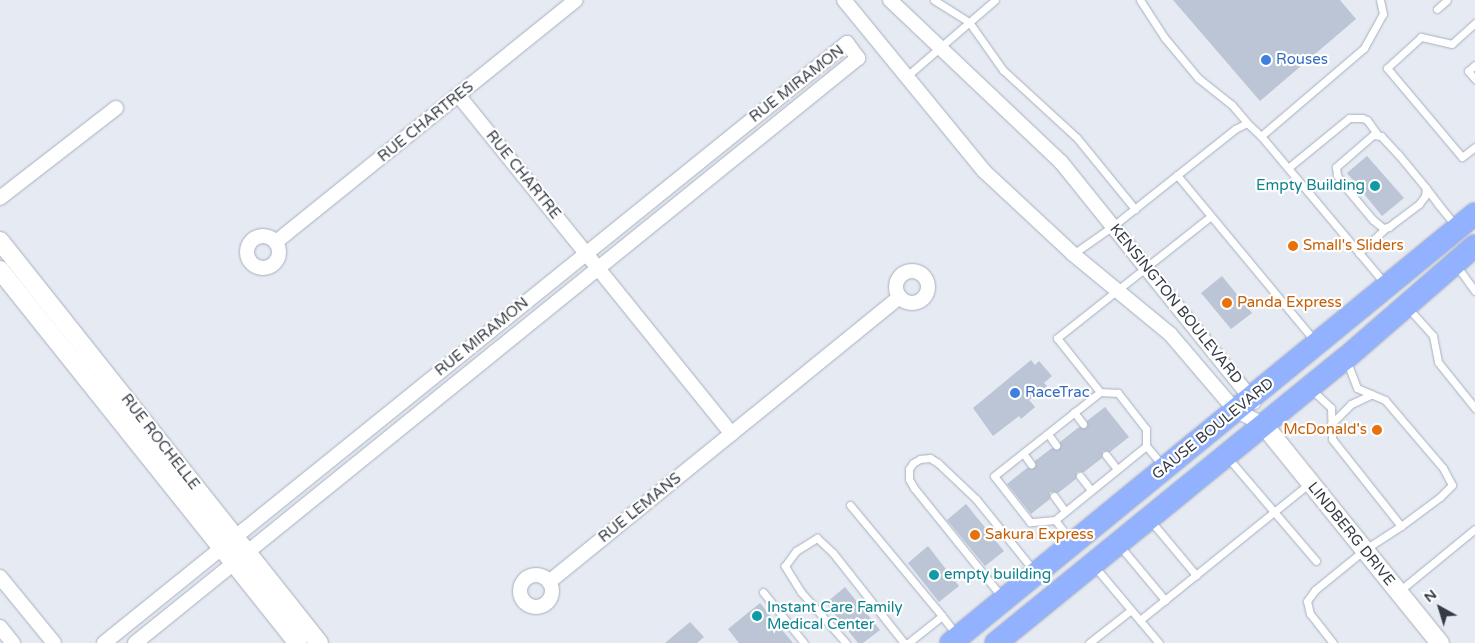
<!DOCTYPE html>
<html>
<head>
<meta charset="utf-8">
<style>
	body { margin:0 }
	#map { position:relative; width:1475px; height:643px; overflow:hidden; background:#e5eaf3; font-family:"Varela Round",sans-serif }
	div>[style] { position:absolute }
	.building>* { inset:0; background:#bbc5d5 }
	.roads { filter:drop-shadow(0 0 1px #a8b0be) drop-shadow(0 0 1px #a8b0be) }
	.service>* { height:7px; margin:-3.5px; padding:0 3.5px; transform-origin:3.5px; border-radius:3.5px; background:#fff }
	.minor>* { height:14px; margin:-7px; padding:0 7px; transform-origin:7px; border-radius:7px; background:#fff }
	.minor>.ring { margin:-7px; padding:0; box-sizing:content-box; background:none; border:14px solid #fff; border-radius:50% }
	.tertiary>* { height:18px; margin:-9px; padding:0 9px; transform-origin:9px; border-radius:9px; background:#fff }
	.primary>* { height:22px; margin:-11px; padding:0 11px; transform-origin:11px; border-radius:11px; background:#92b2ff }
	.dots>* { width:14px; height:14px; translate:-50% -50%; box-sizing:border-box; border:2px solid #fff; border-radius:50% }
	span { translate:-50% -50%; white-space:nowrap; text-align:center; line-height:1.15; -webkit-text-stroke:4.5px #fff; paint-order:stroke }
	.shop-label { font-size:15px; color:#366cbe }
	.left { translate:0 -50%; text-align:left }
	.street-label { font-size:15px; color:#353b46 }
	.culture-label { font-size:15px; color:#0d838f }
	.right { translate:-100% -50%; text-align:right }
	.food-label { font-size:15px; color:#c56008 }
	.north { position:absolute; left:1415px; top:583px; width:50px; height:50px; -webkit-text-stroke:4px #fff; paint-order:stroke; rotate:321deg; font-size:14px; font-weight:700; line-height:20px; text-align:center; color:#353b46 }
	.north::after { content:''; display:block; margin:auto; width:18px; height:22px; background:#353b46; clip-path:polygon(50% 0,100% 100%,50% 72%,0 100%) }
</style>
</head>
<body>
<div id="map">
	<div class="building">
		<div style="clip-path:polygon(1173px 0,1340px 0,1356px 19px,1260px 101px)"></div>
		<div style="clip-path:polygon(1367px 156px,1404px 198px,1382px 216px,1347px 173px)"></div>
		<div style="clip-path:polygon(1222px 276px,1252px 313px,1231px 329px,1201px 293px)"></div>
		<div style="clip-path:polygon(1031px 360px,1035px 365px,1039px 361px,1052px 376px,1044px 383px,1047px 386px,1029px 400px,1035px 407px,1021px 419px,1019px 416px,993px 436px,973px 408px)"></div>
		<div style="clip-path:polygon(1105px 407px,1129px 437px,1110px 452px,1103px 451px,1102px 458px,1084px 472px,1077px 472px,1076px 479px,1058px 493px,1050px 492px,1050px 499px,1031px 514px,1007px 484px,1027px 468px,1034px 468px,1035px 461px,1052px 448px,1059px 449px,1060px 442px,1079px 427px,1087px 428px,1087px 421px)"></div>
		<div style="clip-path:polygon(966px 504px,1004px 551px,985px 566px,947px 520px)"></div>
		<div style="clip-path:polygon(928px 546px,959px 586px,939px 602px,908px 563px)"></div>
		<div style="clip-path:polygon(845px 587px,880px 630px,863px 643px,858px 643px,826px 603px)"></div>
		<div style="clip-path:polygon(760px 603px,793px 643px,739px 643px,728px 629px)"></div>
		<div style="clip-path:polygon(690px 622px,704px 637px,697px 643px,665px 643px)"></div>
	</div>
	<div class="roads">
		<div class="service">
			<div style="left:934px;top:0;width:41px;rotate:32.2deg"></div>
			<div style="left:969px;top:22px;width:59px;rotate:54.7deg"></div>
			<div style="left:1003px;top:70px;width:100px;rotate:42.6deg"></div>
			<div style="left:1077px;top:138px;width:92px;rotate:50.8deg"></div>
			<div style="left:1140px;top:0;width:44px;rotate:57deg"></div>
			<div style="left:1164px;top:37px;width:53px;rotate:50.3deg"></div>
			<div style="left:1198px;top:78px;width:43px;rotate:38.5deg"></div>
			<div style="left:1232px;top:105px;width:23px;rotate:50deg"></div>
			<div style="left:1437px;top:9px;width:13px;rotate:-42deg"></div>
			<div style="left:1475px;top:23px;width:31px;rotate:138deg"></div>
			<div style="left:1452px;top:44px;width:32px;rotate:-167deg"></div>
			<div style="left:1421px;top:37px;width:46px;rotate:137.6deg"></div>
			<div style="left:1387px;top:68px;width:116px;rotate:49.9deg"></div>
			<div style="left:1462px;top:157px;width:16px;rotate:-38deg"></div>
			<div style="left:1475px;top:65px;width:9px;rotate:139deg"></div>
			<div style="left:1468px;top:71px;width:11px;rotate:49deg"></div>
			<div style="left:907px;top:76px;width:116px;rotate:-40.8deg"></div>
			<div style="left:1261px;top:136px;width:135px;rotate:-40.5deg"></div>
			<div style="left:1364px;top:48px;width:39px;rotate:-61deg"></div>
			<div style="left:1383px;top:14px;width:14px;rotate:-102deg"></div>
			<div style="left:1288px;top:168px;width:79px;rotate:-39.3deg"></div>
			<div style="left:1349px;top:118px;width:13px"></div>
			<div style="left:1362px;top:118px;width:5px;rotate:22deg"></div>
			<div style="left:1367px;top:120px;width:17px;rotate:54deg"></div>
			<div style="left:1177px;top:175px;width:216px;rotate:50.3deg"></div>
			<div style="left:1426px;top:188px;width:8px;rotate:97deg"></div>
			<div style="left:1425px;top:196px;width:10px;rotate:127deg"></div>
			<div style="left:1419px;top:204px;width:38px;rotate:143deg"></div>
			<div style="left:1389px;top:227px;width:6px;rotate:171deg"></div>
			<div style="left:1383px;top:228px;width:13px;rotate:-141deg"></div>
			<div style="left:1373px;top:220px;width:47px;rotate:-129.8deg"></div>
			<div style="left:1343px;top:184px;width:11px;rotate:-124deg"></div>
			<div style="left:1337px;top:175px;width:8px;rotate:-97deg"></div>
			<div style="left:1336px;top:167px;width:49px;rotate:-40.9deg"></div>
			<div style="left:1373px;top:135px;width:8px;rotate:7deg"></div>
			<div style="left:1381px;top:136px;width:25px;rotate:47deg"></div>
			<div style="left:1398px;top:154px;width:44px;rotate:50.5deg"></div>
			<div style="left:1426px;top:188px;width:20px;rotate:53deg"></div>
			<div style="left:1438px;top:204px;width:28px;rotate:51deg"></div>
			<div style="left:1359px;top:253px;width:37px;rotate:-43deg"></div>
			<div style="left:1073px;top:254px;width:49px;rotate:-35deg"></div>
			<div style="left:1113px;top:226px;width:156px;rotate:-38.5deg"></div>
			<div style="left:1235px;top:129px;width:13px;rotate:-27deg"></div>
			<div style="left:1247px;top:123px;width:19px;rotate:43deg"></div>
			<div style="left:1261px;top:136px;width:193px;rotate:50deg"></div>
			<div style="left:1456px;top:265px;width:32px;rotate:54deg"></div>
			<div style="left:1409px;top:309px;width:36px;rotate:48deg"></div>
			<div style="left:1433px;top:336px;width:26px;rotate:79deg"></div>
			<div style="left:1438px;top:362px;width:59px;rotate:51.2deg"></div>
			<div style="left:1312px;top:390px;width:26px;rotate:43deg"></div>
			<div style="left:1331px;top:408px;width:31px;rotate:88deg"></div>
			<div style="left:1332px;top:439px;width:111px;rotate:51.6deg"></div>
			<div style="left:1401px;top:526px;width:49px;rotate:-36.6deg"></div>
			<div style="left:1440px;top:497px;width:17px;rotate:-45deg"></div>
			<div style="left:1452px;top:485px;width:19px;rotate:-118deg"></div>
			<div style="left:1443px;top:468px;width:89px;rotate:-130.5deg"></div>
			<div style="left:1385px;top:400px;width:30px;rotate:-157deg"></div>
			<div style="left:1357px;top:388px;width:28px;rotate:-111deg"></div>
			<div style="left:1074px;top:412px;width:15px;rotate:53deg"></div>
			<div style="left:1331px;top:424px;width:28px;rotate:-45deg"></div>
			<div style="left:1351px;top:404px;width:23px;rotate:-25deg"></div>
			<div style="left:1048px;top:434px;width:14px;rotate:54deg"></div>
			<div style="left:1023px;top:453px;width:14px;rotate:54deg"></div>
			<div style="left:1106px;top:455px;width:18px;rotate:52deg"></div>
			<div style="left:1229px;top:459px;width:134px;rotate:49.5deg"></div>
			<div style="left:1163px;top:466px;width:26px;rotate:-130deg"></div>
			<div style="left:1146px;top:446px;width:17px;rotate:-90deg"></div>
			<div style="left:1146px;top:429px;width:46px;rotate:-127.9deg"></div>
			<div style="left:1118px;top:393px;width:18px;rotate:-177deg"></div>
			<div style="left:1100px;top:392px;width:69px;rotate:-128.5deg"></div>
			<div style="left:1057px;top:338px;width:196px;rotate:-38.4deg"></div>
			<div style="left:1080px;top:476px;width:18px;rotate:52deg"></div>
			<div style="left:1054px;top:496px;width:19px;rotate:54deg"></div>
			<div style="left:850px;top:505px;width:144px;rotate:50.3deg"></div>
			<div style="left:942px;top:616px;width:43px;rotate:141.5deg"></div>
			<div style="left:1055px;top:520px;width:117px;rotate:-39.1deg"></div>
			<div style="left:1150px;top:520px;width:72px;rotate:50.1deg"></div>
			<div style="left:1071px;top:541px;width:26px;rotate:-127deg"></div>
			<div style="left:1055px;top:520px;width:25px;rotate:175deg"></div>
			<div style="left:1030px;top:522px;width:58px;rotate:-128deg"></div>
			<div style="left:994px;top:476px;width:135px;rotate:-38.4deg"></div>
			<div style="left:1119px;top:545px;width:72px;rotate:50.1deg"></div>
			<div style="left:1095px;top:567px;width:99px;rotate:49.9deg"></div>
			<div style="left:763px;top:592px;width:65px;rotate:51.2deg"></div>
			<div style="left:1398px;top:592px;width:99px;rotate:-39.3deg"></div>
			<div style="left:1002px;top:597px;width:140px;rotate:-128.9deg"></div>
			<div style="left:914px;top:488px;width:10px;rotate:-119deg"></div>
			<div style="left:909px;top:479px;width:10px;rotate:-90deg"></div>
			<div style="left:909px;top:469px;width:7px;rotate:-56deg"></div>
			<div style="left:913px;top:463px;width:8px;rotate:-30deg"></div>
			<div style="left:920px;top:459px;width:10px;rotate:-6deg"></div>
			<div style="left:930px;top:458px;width:9px;rotate:32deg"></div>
			<div style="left:938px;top:463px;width:52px;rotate:43.5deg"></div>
			<div style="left:976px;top:499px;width:92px;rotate:51.1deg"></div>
			<div style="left:942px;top:616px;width:24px;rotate:52deg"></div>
			<div style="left:1140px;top:620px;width:218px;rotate:-38.9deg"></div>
			<div style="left:846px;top:643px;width:68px;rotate:-131.4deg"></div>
			<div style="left:801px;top:592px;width:31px;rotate:-122deg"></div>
			<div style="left:785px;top:566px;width:19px;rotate:-54deg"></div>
			<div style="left:796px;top:551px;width:25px;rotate:-32deg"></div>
			<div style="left:817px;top:538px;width:22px;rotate:43deg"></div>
			<div style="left:833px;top:553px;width:115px;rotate:51.7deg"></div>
			<div style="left:1089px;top:643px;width:53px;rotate:-38.2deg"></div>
			<div style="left:1333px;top:643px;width:37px;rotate:-128deg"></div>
			<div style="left:1310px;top:614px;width:13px;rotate:-103deg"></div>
			<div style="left:1307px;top:601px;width:14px;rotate:-54deg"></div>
			<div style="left:1315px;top:590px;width:63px;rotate:-39.2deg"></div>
			<div style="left:1364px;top:550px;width:44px;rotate:-33deg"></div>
		</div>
		<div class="minor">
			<div style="left:844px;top:0;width:221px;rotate:50.7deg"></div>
			<div style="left:984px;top:171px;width:122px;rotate:43deg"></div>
			<div style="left:1073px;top:254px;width:126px;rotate:39.5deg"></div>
			<div style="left:1170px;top:334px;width:100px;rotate:49.5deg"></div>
			<div style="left:1235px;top:410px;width:31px;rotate:27deg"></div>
			<div style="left:890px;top:0;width:236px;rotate:43.5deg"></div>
			<div style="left:1061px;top:162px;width:308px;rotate:51.2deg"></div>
			<div style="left:459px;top:96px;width:434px;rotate:51.1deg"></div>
			<div style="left:0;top:198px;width:147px;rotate:-37.8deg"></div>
			<div class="ring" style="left:247px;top:236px;width:18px;height:18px"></div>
			<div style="left:276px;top:242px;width:385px;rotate:-38.9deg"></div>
			<div class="ring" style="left:896px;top:271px;width:18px;height:18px"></div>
			<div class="ring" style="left:520px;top:575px;width:18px;height:18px"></div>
			<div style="left:0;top:577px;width:85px;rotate:50.7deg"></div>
			<div style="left:549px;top:582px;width:452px;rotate:-39.1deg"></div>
			<div style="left:0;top:627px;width:21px;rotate:51deg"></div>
			<div style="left:104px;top:643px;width:955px;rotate:-38.92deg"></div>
			<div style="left:847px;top:43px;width:19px;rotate:54deg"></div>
			<div style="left:858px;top:58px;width:930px;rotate:141.02deg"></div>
		</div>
		<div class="tertiary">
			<div style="left:0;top:241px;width:513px;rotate:51.57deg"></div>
			<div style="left:0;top:270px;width:477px;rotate:51.4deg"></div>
			<div style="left:1263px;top:424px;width:282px;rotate:51.1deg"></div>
		</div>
		<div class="primary">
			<div style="left:951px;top:643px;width:677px;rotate:-39.31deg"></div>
			<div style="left:996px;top:643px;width:451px;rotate:-39.2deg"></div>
			<div style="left:1346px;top:358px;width:171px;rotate:-41deg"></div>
		</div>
	</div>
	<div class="dots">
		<div style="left:1266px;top:60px;background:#3f7fe0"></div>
		<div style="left:1375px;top:186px;background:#0f9aa8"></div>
		<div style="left:1293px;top:246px;background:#e8710a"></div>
		<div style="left:1227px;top:303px;background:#e8710a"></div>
		<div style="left:1015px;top:393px;background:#3f7fe0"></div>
		<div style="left:1377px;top:430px;background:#e8710a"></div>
		<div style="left:975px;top:535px;background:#e8710a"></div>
		<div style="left:934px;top:575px;background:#0f9aa8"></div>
		<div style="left:757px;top:616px;background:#0f9aa8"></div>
	</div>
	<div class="shop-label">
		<span class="left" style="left:1276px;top:60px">Rouses</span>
		<span class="left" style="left:1025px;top:393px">RaceTrac</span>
	</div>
	<div class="street-label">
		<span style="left:797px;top:84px;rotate:-38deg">RUE MIRAMON</span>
		<span style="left:426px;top:122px;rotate:-39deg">RUE CHARTRES</span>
		<span style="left:523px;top:175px;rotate:51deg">RUE CHARTRE</span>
		<span style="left:1176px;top:304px;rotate:51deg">KENSINGTON BOULEVARD</span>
		<span style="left:482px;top:337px;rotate:-39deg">RUE MIRAMON</span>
		<span style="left:1213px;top:429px;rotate:-39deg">GAUSE BOULEVARD</span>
		<span style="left:160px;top:442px;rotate:52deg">RUE ROCHELLE</span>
		<span style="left:640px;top:508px;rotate:-39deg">RUE LEMANS</span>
		<span style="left:1351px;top:534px;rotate:51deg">LINDBERG DRIVE</span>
	</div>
	<div class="culture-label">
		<span class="right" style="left:1365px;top:186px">Empty Building</span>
		<span class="left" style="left:944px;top:575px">empty building</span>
		<span class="left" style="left:767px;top:616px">Instant Care Family<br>Medical Center</span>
	</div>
	<div class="food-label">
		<span class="left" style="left:1303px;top:246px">Small's Sliders</span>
		<span class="left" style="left:1237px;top:303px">Panda Express</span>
		<span class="right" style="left:1367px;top:430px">McDonald's</span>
		<span class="left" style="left:985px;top:535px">Sakura Express</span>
	</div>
	<div class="north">N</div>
</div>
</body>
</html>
